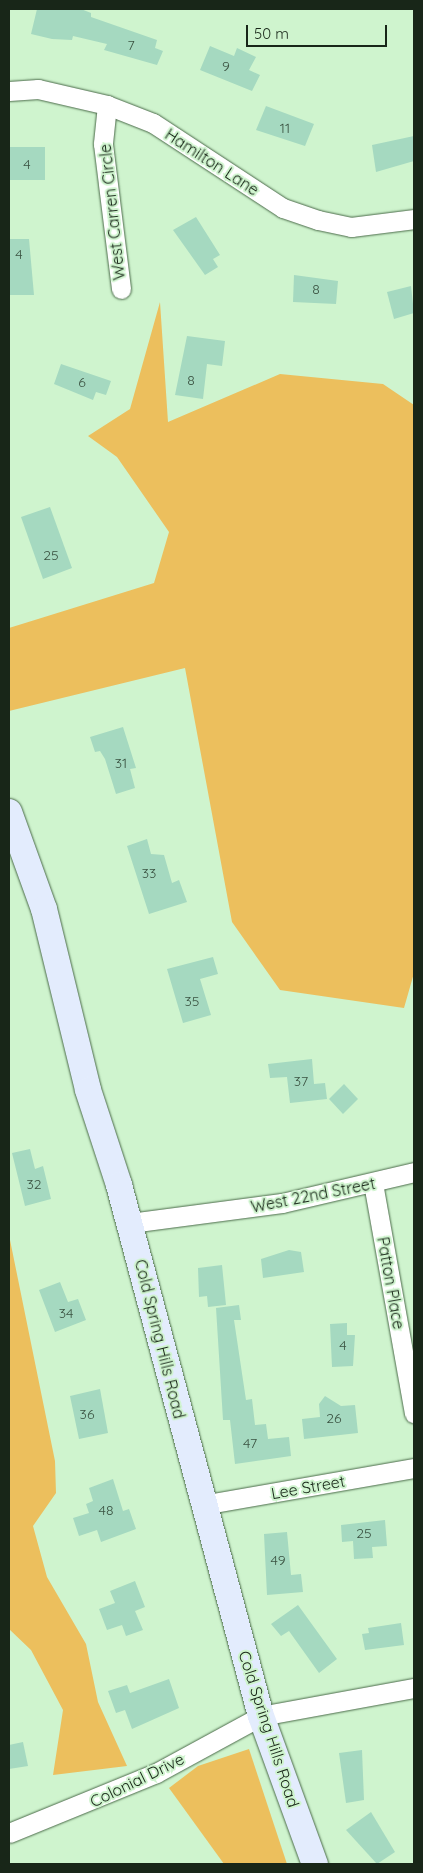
<!DOCTYPE html>
<html>
<head>
<meta charset="utf-8">
<style>
	body { margin:0 }
	#map { position:relative; width:423px; height:1873px; overflow:hidden; background:#cff4ce; font-family:Quicksand,sans-serif }
	div>[style] { position:absolute }
	.green>* { inset:0; background:#ecbf5d }
	.building>* { inset:0; background:#a5d9c0 }
	.roads { filter:drop-shadow(0 0 1px #4b6b4a) drop-shadow(0 0 1px #4b6b4a) }
	.street>* { height:19px; margin:-9.5px; padding:0 9.5px; transform-origin:9.5px; border-radius:9.5px; background:#fff }
	.secondary>* { height:26px; margin:-13px; padding:0 13px; transform-origin:13px; border-radius:13px; background:#e3ecfd }
	span { translate:-50% -50%; white-space:nowrap; text-align:center; line-height:1.15; -webkit-text-stroke:4px #cff4ce; paint-order:stroke }
	.number-label { font-size:14px; color:#3b5342 }
	.number-label span { -webkit-text-stroke-width:0 }
	.street-label { font-size:16px; color:#182618 }
	.frame { position:absolute; inset:0; border:10px solid #182618; pointer-events:none }
	.scale { position:absolute; left:246px; top:25px; width:141px; height:22px; box-sizing:border-box; border:2px solid #182618; border-top:0; padding-left:6px; font-size:15px; line-height:18px; white-space:nowrap; color:#182618; -webkit-text-stroke:4px #cff4ce; paint-order:stroke }
</style>
</head>
<body>
<div id="map">
	<div class="green">
		<div style="clip-path:polygon(160px 302px,168px 422px,280px 374px,383px 384px,414px 405px,414px 973px,404px 1008px,280px 990px,232px 922px,185px 668px,9px 711px,9px 628px,154px 583px,169px 532px,117px 457px,88px 436px,130px 409px)"></div>
		<div style="clip-path:polygon(9px 1235px,55px 1461px,56px 1493px,33px 1526px,47px 1577px,86px 1644px,98px 1702px,127px 1766px,53px 1775px,63px 1710px,31px 1650px,9px 1629px)"></div>
		<div style="clip-path:polygon(249px 1749px,287px 1864px,224px 1864px,169px 1788px,198px 1766px)"></div>
	</div>
	<div class="building">
		<div style="clip-path:polygon(37px 9px,81px 9px,91px 13px,91px 17px,157px 40px,155px 48px,163px 51px,157px 65px,104px 50px,107px 44px,73px 36px,72px 40px,52px 39px,31px 34px)"></div>
		<div style="clip-path:polygon(210px 46px,234px 56px,237px 48px,256px 57px,249px 70px,260px 75px,252px 91px,200px 70px)"></div>
		<div style="clip-path:polygon(266px 106px,314px 124px,305px 146px,256px 130px)"></div>
		<div style="clip-path:polygon(414px 136px,414px 161px,376px 172px,372px 145px)"></div>
		<div style="clip-path:polygon(9px 147px,45px 147px,45px 180px,9px 180px)"></div>
		<div style="clip-path:polygon(196px 217px,220px 255px,213px 259px,218px 267px,205px 275px,173px 230px)"></div>
		<div style="clip-path:polygon(9px 239px,29px 239px,34px 295px,9px 295px)"></div>
		<div style="clip-path:polygon(294px 275px,338px 281px,336px 304px,293px 302px)"></div>
		<div style="clip-path:polygon(411px 286px,414px 313px,394px 319px,387px 292px)"></div>
		<div style="clip-path:polygon(187px 336px,225px 341px,222px 366px,207px 364px,203px 399px,175px 395px)"></div>
		<div style="clip-path:polygon(61px 364px,111px 381px,106px 395px,96px 392px,93px 400px,54px 384px)"></div>
		<div style="clip-path:polygon(50px 507px,72px 568px,43px 579px,21px 517px)"></div>
		<div style="clip-path:polygon(123px 727px,136px 768px,130px 769px,135px 788px,116px 794px,105px 759px,100px 751px,95px 752px,90px 737px)"></div>
		<div style="clip-path:polygon(147px 839px,151px 854px,164px 855px,172px 883px,179px 880px,187px 902px,149px 914px,127px 846px)"></div>
		<div style="clip-path:polygon(213px 957px,218px 974px,200px 979px,211px 1015px,183px 1023px,167px 969px)"></div>
		<div style="clip-path:polygon(312px 1059px,314px 1084px,325px 1083px,327px 1099px,290px 1103px,287px 1077px,270px 1078px,268px 1064px)"></div>
		<div style="clip-path:polygon(344px 1084px,358px 1099px,343px 1114px,329px 1099px)"></div>
		<div style="clip-path:polygon(30px 1149px,35px 1169px,43px 1166px,51px 1199px,25px 1206px,12px 1153px)"></div>
		<div style="clip-path:polygon(289px 1250px,301px 1252px,304px 1272px,263px 1278px,261px 1259px)"></div>
		<div style="clip-path:polygon(222px 1265px,226px 1305px,208px 1307px,207px 1296px,199px 1297px,198px 1268px)"></div>
		<div style="clip-path:polygon(60px 1282px,68px 1302px,78px 1299px,86px 1320px,55px 1332px,39px 1290px)"></div>
		<div style="clip-path:polygon(239px 1305px,241px 1320px,234px 1320px,246px 1400px,252px 1399px,255px 1425px,266px 1424px,268px 1439px,289px 1437px,291px 1456px,235px 1464px,230px 1420px,223px 1420px,216px 1308px)"></div>
		<div style="clip-path:polygon(347px 1323px,347px 1335px,355px 1335px,353px 1366px,332px 1367px,330px 1324px)"></div>
		<div style="clip-path:polygon(100px 1389px,108px 1433px,79px 1439px,70px 1396px)"></div>
		<div style="clip-path:polygon(325px 1396px,341px 1406px,355px 1405px,358px 1433px,304px 1439px,302px 1419px,320px 1417px,319px 1404px)"></div>
		<div style="clip-path:polygon(113px 1479px,123px 1511px,129px 1509px,136px 1529px,101px 1542px,97px 1530px,79px 1536px,73px 1518px,89px 1513px,86px 1504px,93px 1501px,89px 1488px)"></div>
		<div style="clip-path:polygon(385px 1520px,387px 1546px,372px 1547px,373px 1558px,354px 1559px,353px 1541px,342px 1542px,341px 1525px)"></div>
		<div style="clip-path:polygon(287px 1532px,291px 1575px,301px 1574px,303px 1592px,267px 1595px,264px 1534px)"></div>
		<div style="clip-path:polygon(135px 1581px,145px 1607px,135px 1611px,143px 1630px,126px 1636px,122px 1625px,107px 1630px,99px 1609px,115px 1603px,110px 1591px)"></div>
		<div style="clip-path:polygon(298px 1605px,337px 1659px,319px 1673px,289px 1631px,281px 1636px,271px 1624px)"></div>
		<div style="clip-path:polygon(401px 1623px,404px 1645px,365px 1650px,362px 1634px,369px 1633px,368px 1628px)"></div>
		<div style="clip-path:polygon(169px 1679px,179px 1708px,132px 1729px,125px 1710px,116px 1713px,108px 1691px,127px 1685px,130px 1693px)"></div>
		<div style="clip-path:polygon(23px 1742px,28px 1766px,9px 1769px,9px 1745px)"></div>
		<div style="clip-path:polygon(362px 1750px,364px 1800px,346px 1803px,339px 1753px)"></div>
		<div style="clip-path:polygon(371px 1812px,395px 1852px,377px 1864px,346px 1830px)"></div>
	</div>
	<div class="roads">
		<div class="street">
			<div style="left:9px;top:91px;width:29px;rotate:-4deg"></div>
			<div style="left:38px;top:89px;width:71px;rotate:13.1deg"></div>
			<div style="left:107px;top:105px;width:49px;rotate:21.4deg"></div>
			<div style="left:153px;top:123px;width:155px;rotate:33.2deg"></div>
			<div style="left:283px;top:208px;width:37px;rotate:19deg"></div>
			<div style="left:318px;top:220px;width:34px;rotate:12deg"></div>
			<div style="left:351px;top:227px;width:64px;rotate:-7.2deg"></div>
			<div style="left:107px;top:105px;width:39px;rotate:96deg"></div>
			<div style="left:103px;top:144px;width:146px;rotate:82.9deg"></div>
			<div style="left:373px;top:1183px;width:234px;rotate:79.9deg"></div>
			<div style="left:130px;top:1223px;width:153px;rotate:-7.5deg"></div>
			<div style="left:282px;top:1203px;width:136px;rotate:-13.2deg"></div>
			<div style="left:202px;top:1505px;width:215px;rotate:-9.9deg"></div>
			<div style="left:9px;top:1833px;width:159px;rotate:-22.2deg"></div>
			<div style="left:156px;top:1773px;width:119px;rotate:-28.5deg"></div>
			<div style="left:261px;top:1716px;width:156px;rotate:-10.4deg"></div>
		</div>
		<div class="secondary">
			<div style="left:9px;top:812px;width:103px;rotate:70.2deg"></div>
			<div style="left:44px;top:909px;width:186px;rotate:76.3deg"></div>
			<div style="left:88px;top:1090px;width:100px;rotate:71.9deg"></div>
			<div style="left:119px;top:1185px;width:550px;rotate:75.03deg"></div>
			<div style="left:261px;top:1716px;width:158px;rotate:70deg"></div>
		</div>
	</div>
	<div class="number-label">
		<span style="left:131px;top:45px">7</span>
		<span style="left:226px;top:66px">9</span>
		<span style="left:285px;top:128px">11</span>
		<span style="left:27px;top:164px">4</span>
		<span style="left:19px;top:254px">4</span>
		<span style="left:316px;top:289px">8</span>
		<span style="left:191px;top:380px">8</span>
		<span style="left:82px;top:382px">6</span>
		<span style="left:51px;top:555px">25</span>
		<span style="left:121px;top:763px">31</span>
		<span style="left:149px;top:873px">33</span>
		<span style="left:192px;top:1001px">35</span>
		<span style="left:301px;top:1081px">37</span>
		<span style="left:34px;top:1184px">32</span>
		<span style="left:66px;top:1313px">34</span>
		<span style="left:343px;top:1345px">4</span>
		<span style="left:87px;top:1414px">36</span>
		<span style="left:334px;top:1418px">26</span>
		<span style="left:250px;top:1443px">47</span>
		<span style="left:106px;top:1510px">48</span>
		<span style="left:364px;top:1533px">25</span>
		<span style="left:278px;top:1560px">49</span>
	</div>
	<div class="street-label">
		<span style="left:212px;top:162px;rotate:33deg">Hamilton Lane</span>
		<span style="left:112px;top:212px;rotate:-96deg">West Carren Circle</span>
		<span style="left:313px;top:1195px;rotate:-11deg">West 22nd Street</span>
		<span style="left:391px;top:1283px;rotate:80deg">Patton Place</span>
		<span style="left:160px;top:1339px;rotate:76deg">Cold Spring Hills Road</span>
		<span style="left:308px;top:1487px;rotate:-10deg">Lee Street</span>
		<span style="left:269px;top:1729px;rotate:72deg">Cold Spring Hills Road</span>
		<span style="left:137px;top:1780px;rotate:-26deg">Colonial Drive</span>
	</div>
	<div class="frame"></div>
	<div class="scale">50 m</div>
</div>
</body>
</html>
